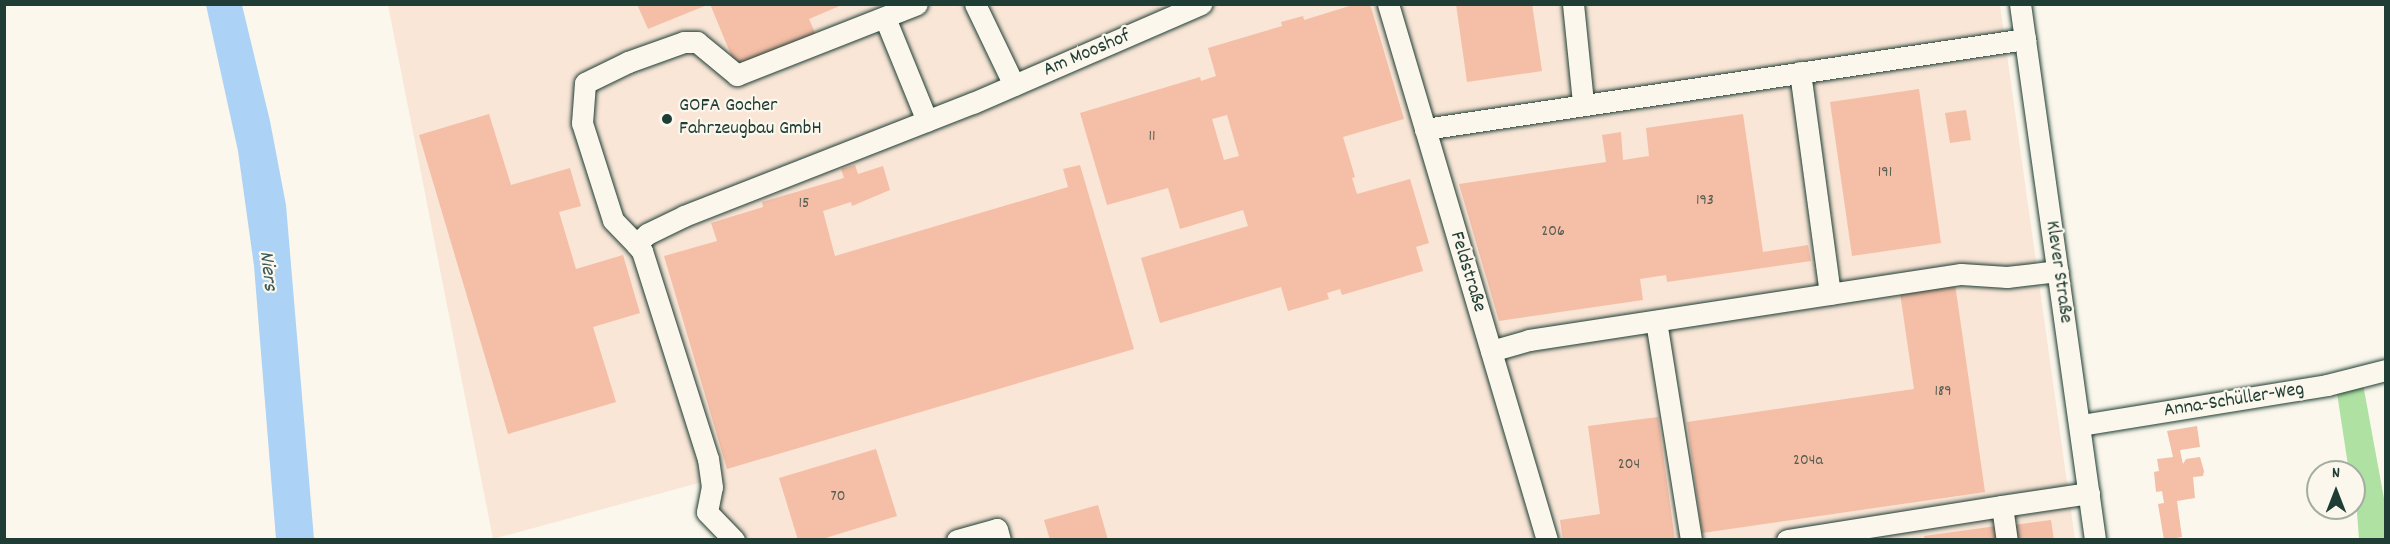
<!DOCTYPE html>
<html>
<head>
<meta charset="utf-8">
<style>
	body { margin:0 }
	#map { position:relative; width:2390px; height:544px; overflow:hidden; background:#fbf7ec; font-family:Dekko,sans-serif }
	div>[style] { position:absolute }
	.built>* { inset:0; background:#f9e6d7 }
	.green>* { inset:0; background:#aee1a2 }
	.water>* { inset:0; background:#acd3f6 }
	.building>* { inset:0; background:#f4bea7 }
	.roads { filter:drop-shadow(0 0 2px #1f3d34) drop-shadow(0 0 2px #1f3d34) }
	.minor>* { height:21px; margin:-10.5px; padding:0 10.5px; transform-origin:10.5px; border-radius:10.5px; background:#fbf7ec }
	.dots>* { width:16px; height:16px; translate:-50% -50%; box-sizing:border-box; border:3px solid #fbf7ec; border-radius:50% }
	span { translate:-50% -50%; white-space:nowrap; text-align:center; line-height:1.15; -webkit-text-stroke:4.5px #fbf7ec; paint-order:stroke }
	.number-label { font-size:16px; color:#545d51 }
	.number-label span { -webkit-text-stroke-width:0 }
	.street-label { font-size:20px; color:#1f3d34 }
	.poi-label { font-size:20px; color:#1f3d34 }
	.left { translate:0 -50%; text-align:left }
	.water-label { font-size:21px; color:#3b5b5b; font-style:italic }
	.frame { position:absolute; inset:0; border:6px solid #1f3d34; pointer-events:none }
	.north { position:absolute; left:2306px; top:460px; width:60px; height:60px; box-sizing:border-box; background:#fbf7ec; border:2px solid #a3ada2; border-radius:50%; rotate:0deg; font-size:16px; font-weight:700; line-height:24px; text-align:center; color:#1f3d34 }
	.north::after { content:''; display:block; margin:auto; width:21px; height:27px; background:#1f3d34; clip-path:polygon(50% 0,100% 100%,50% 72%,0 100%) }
</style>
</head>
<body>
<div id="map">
	<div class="built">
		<div style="clip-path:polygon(388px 5px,2000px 5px,2075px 539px,721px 540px,702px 482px,493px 539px)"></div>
	</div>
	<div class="green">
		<div style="clip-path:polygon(2363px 384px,2385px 504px,2385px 539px,2359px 539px,2354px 472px,2349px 472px,2337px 393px)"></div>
	</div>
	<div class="water">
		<div style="clip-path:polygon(206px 5px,242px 5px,270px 121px,286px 205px,314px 539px,276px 539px,254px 266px,238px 151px)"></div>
	</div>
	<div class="building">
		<div style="clip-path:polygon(637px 4px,707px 4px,707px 5px,648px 29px)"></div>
		<div style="clip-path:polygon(710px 4px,844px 4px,809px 19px,816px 35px,736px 67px)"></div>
		<div style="clip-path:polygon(evenodd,1356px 4px,1370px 4px,1404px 119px,1343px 137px,1355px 177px,1352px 178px,1357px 194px,1410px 179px,1429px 243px,1416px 247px,1423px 271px,1342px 295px,1340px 289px,1327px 293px,1329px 299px,1288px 311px,1281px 287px,1160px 323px,1141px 258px,1248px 226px,1243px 210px,1180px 229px,1168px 188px,1107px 205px,1080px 113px,1200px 77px,1201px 81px,1216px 76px,1208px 48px,1282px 26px,1281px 22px,1303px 16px,1304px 20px,1356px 4px,1227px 115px,1239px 156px,1224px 160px,1212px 119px,1227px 115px)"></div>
		<div style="clip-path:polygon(1456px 4px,1532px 4px,1542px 71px,1467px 82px)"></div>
		<div style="clip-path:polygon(1919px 89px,1941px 243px,1852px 256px,1830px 102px)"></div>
		<div style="clip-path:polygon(1966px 110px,1971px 140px,1950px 143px,1945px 113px)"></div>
		<div style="clip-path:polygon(489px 114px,511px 185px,570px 168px,581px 206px,559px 212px,576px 269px,623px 255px,640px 313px,593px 327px,616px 402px,508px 434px,419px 135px)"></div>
		<div style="clip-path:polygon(1743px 114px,1763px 252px,1808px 245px,1811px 261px,1667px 282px,1666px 275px,1640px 279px,1643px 300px,1499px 321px,1459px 184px,1606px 162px,1602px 135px,1621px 132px,1623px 160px,1649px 156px,1646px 128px)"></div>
		<div style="clip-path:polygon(855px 165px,858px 174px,883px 166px,890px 190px,852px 206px,851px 202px,823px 211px,835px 256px,1068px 187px,1063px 169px,1080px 165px,1134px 349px,727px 469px,664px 256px,717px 241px,711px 223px,763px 207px,762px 202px,844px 178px,841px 169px)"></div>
		<div style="clip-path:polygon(1955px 284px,1985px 492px,1702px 533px,1687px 422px,1914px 389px,1900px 293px)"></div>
		<div style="clip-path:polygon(1658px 417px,1675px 540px,1563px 540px,1560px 520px,1600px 514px,1588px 426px)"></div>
		<div style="clip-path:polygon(2197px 426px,2200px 447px,2180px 450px,2181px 455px,2183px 464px,2186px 459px,2200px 457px,2204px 471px,2203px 476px,2193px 477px,2195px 498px,2177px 501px,2182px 537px,2164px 540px,2158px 504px,2164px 503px,2162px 491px,2156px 492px,2154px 472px,2159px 471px,2157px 459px,2173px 457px,2167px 431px)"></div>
		<div style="clip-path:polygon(876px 449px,897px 516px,819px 540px,798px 540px,779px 478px)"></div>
		<div style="clip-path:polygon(1098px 505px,1108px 540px,1050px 540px,1044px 520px)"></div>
		<div style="clip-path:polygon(2051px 520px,2054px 540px,2016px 540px,2014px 525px)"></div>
		<div style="clip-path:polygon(1997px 526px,1999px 540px,1925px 540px,1924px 536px)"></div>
	</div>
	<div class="roads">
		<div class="minor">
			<div style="left:975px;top:4px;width:90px;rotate:64.3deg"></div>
			<div style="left:1388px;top:4px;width:559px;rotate:73.48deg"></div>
			<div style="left:1573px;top:4px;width:100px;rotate:84.2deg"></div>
			<div style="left:2020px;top:4px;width:541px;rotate:82.03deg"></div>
			<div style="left:885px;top:18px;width:111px;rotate:67.8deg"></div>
			<div style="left:1800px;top:72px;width:224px;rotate:82.3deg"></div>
			<div style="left:1425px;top:129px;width:607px;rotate:-8.53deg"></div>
			<div style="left:636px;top:244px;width:33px;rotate:-134deg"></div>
			<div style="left:613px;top:220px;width:102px;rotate:-107.7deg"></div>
			<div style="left:582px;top:123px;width:40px;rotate:-85.7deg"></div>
			<div style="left:585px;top:83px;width:48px;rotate:-26deg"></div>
			<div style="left:628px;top:62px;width:59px;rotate:-19.7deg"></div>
			<div style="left:684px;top:42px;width:13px"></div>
			<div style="left:697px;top:42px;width:52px;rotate:39.5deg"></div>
			<div style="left:737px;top:75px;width:193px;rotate:-21.5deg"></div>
			<div style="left:1656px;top:321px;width:222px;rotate:80.9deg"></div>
			<div style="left:1491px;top:351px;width:40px;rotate:-16deg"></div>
			<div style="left:1529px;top:340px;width:437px;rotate:-8.7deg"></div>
			<div style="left:1961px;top:274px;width:46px;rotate:3.7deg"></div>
			<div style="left:2007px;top:277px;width:51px;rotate:-6.7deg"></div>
			<div style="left:2081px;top:425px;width:249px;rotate:-9.2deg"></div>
			<div style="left:2327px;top:385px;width:61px;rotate:-14.3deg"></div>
			<div style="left:2002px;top:506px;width:88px;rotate:-8.5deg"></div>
			<div style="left:734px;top:540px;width:39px;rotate:-134deg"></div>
			<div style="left:707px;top:512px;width:25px;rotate:-79deg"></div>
			<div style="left:712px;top:487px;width:28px;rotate:-98deg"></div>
			<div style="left:708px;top:459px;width:218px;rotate:-107.6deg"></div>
			<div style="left:642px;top:251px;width:9px;rotate:-131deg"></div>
			<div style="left:636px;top:244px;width:15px;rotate:-42deg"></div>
			<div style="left:647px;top:234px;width:41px;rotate:-25.9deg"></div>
			<div style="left:684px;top:216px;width:310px;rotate:-21.4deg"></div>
			<div style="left:973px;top:103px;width:249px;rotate:-23.5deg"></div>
			<div style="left:957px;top:540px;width:41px;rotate:-15.4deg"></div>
			<div style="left:997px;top:529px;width:11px;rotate:75deg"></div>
			<div style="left:1787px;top:540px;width:218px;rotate:-9deg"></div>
			<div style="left:2002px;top:506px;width:34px;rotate:82deg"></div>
		</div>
	</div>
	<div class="dots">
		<div style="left:667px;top:119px;background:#1f3d34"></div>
	</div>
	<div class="number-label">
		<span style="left:1152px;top:137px">11</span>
		<span style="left:1885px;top:173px">191</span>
		<span style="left:1705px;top:201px">193</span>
		<span style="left:804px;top:204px">15</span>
		<span style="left:1553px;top:232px">206</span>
		<span style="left:1943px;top:392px">189</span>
		<span style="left:1808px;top:461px">204a</span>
		<span style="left:1629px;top:465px">204</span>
		<span style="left:838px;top:497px">70</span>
	</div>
	<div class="street-label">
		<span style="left:1087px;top:54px;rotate:-23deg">Am Mooshof</span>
		<span style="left:1467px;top:272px;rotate:73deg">Feldstraße</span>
		<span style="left:2058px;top:272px;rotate:82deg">Klever Straße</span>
		<span style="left:2234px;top:401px;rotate:-9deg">Anna-Schüller-Weg</span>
	</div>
	<div class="poi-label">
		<span class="left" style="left:679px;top:118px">GOFA Gocher<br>Fahrzeugbau GmbH</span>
	</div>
	<div class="water-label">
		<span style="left:267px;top:271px;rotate:83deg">Niers</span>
	</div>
	<div class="frame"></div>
	<div class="north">N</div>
</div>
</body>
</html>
